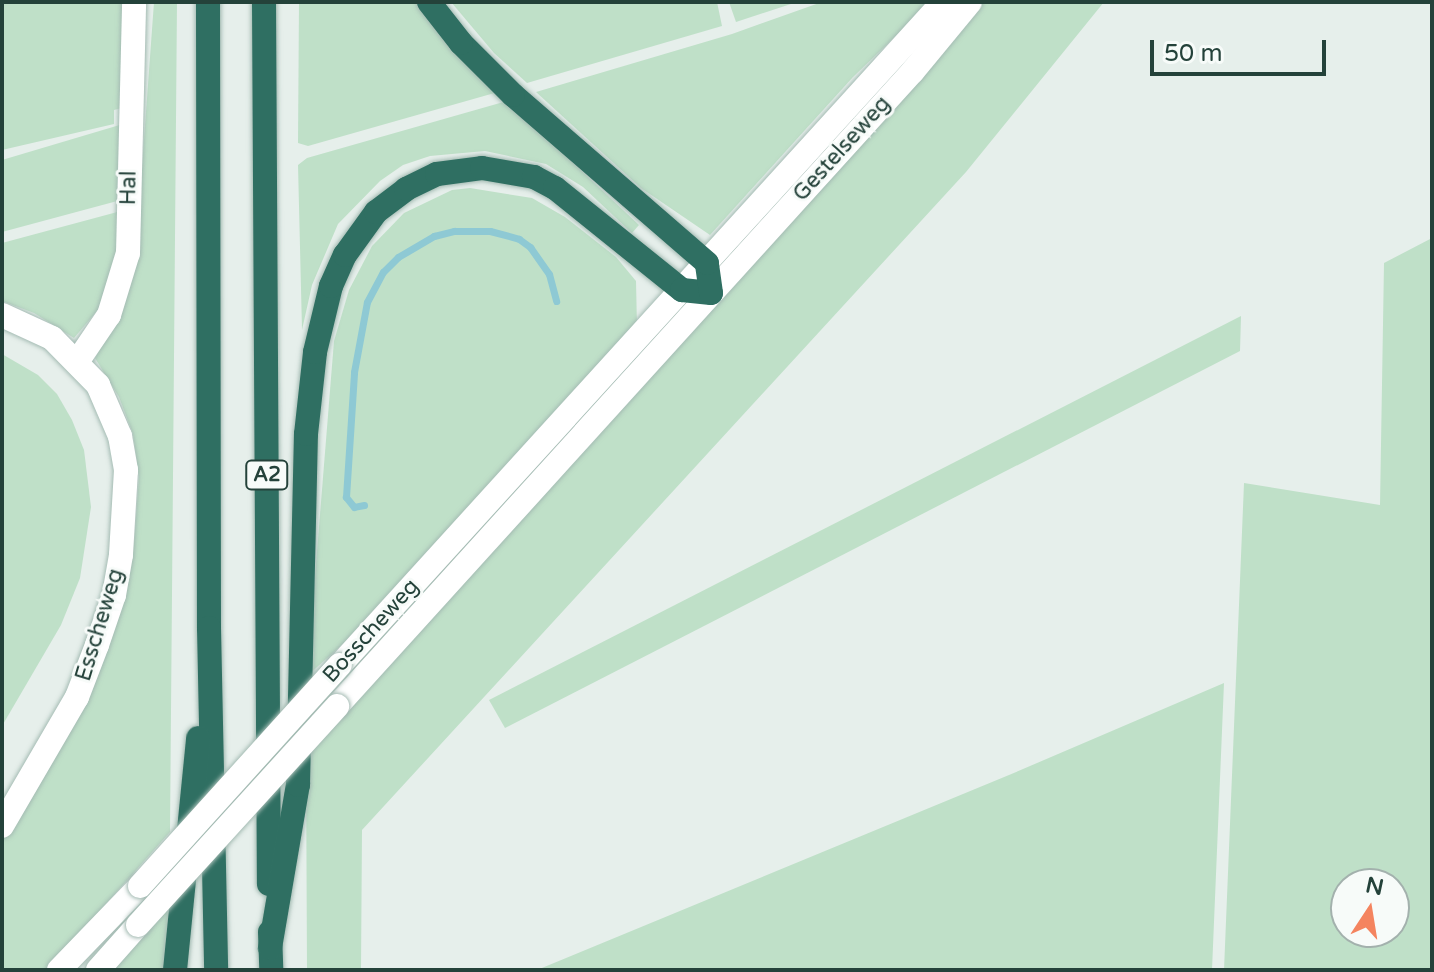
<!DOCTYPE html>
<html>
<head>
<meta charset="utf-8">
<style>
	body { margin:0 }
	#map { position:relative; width:1434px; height:972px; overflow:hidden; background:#e6efeb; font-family:"Varela Round",sans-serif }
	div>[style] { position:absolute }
	.green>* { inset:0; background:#bfe0c8 }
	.stream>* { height:7px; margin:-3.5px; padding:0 3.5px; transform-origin:3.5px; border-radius:3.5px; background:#8ec9d4 }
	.roads { filter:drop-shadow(0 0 2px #a4bbb3) drop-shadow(0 0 2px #a4bbb3) }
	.secondary>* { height:24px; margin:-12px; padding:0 12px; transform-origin:12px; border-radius:12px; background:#fff }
	.highway>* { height:24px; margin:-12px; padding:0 12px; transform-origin:12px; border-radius:12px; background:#2f6f62 }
	.bridges { filter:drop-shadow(0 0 2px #a4bbb3) drop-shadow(0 0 2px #a4bbb3) }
	.secondary-bridge>* { height:24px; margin:-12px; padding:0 12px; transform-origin:12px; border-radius:12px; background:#fff }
	span { translate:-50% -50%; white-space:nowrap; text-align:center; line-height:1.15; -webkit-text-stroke:6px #f7fbf9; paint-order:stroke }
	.shield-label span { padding:2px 6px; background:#f7fbf9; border:2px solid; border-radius:6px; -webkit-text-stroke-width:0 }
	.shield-label { font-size:20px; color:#24423a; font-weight:700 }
	.street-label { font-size:22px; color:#24423a }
	.frame { position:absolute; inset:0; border:4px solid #24423a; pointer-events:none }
	.north { position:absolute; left:1330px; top:868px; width:80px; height:80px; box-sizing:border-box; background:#f7fbf9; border:2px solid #a3b1ad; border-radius:50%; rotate:12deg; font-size:22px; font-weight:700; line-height:32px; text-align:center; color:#24423a }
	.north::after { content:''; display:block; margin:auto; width:28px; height:36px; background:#f4845f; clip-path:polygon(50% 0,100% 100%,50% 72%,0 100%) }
	.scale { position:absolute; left:1150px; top:40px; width:176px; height:36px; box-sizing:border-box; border:4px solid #24423a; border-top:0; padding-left:10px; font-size:24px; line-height:28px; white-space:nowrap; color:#24423a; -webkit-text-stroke:6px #f7fbf9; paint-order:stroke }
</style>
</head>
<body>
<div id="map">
	<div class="green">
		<div style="clip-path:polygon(2px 2px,124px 2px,122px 108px,114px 110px,114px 124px,2px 150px)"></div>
		<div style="clip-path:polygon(154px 2px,177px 2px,170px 832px,47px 970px,2px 970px,2px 841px,67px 737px,127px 583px,134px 544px,139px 477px,133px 434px,119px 397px,95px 358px,117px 318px,140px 195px)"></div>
		<div style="clip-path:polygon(299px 2px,419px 2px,498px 92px,308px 146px,298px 143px)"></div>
		<div style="clip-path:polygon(451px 2px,717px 2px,722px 26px,527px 83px,494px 53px)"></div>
		<div style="clip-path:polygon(729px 2px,797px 2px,736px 22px)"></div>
		<div style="clip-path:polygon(822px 2px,931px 2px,853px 77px,710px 235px,641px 188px,536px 92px,732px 34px)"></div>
		<div style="clip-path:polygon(980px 2px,1104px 2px,966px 172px,362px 830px,361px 970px,307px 970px,306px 754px)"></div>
		<div style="clip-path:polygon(507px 101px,639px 225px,632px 233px,583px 187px,546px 164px,485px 151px,430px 156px,403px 165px,380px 181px,338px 224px,312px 285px,302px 330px,298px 165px,307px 158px)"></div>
		<div style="clip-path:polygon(123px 124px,121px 200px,2px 232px,2px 160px)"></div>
		<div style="clip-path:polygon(470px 188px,532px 198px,565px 217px,616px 257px,636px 281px,637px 327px,345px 642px,307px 676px,334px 341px,349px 290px,372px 246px,404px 213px,452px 190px)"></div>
		<div style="clip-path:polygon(121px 211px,118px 254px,102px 305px,74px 338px,34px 313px,2px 301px,2px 243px)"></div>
		<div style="clip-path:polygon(evenodd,1432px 238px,1432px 970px,1224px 970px,1244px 483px,1380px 505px,1384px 263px,1432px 238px,1346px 884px,1394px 884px,1394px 932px,1346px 932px,1346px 884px)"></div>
		<div style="clip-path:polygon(1241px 316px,1240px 351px,505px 728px,489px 700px)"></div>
		<div style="clip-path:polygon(2px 354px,38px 375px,57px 394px,72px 420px,84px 450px,91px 507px,80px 578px,61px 625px,2px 726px)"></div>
		<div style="clip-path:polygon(1224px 683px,1212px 970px,537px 970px,1009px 775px)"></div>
		<div style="clip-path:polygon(170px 904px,170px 970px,113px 970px)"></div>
	</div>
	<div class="stream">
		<div style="left:364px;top:505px;width:10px;rotate:169deg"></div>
		<div style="left:354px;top:507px;width:13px;rotate:-129deg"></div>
		<div style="left:346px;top:497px;width:125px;rotate:-86.3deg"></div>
		<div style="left:354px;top:372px;width:71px;rotate:-79.5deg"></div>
		<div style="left:367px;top:302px;width:34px;rotate:-62deg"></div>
		<div style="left:383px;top:272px;width:21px;rotate:-45deg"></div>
		<div style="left:398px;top:257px;width:42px;rotate:-30.3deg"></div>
		<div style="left:434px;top:236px;width:21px;rotate:-14deg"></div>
		<div style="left:454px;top:231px;width:36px"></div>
		<div style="left:490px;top:231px;width:30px;rotate:15deg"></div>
		<div style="left:519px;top:239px;width:14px;rotate:36deg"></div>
		<div style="left:530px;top:247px;width:33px;rotate:55deg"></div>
		<div style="left:549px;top:274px;width:28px;rotate:75deg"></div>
	</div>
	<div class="roads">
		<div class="secondary">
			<div style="left:2px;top:315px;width:55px;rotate:24.7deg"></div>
			<div style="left:52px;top:338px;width:66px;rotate:45.6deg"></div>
			<div style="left:98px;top:385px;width:56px;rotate:66.7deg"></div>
			<div style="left:120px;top:436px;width:35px;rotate:80deg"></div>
			<div style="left:126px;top:470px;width:85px;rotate:93.4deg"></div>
			<div style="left:121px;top:555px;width:41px;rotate:99.9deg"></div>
			<div style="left:114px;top:595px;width:53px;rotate:108.8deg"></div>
			<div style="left:97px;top:645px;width:56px;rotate:111deg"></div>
			<div style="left:77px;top:697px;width:149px;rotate:120.2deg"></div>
			<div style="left:77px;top:362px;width:57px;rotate:-55.8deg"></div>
			<div style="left:109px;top:315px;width:65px;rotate:-73deg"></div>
			<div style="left:128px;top:253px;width:251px;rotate:-88.6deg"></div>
			<div style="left:340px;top:665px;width:896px;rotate:-47.71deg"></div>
			<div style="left:337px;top:706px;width:857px;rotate:-47.79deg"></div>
			<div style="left:913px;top:71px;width:89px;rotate:-50.4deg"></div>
			<div style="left:59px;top:970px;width:117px;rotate:-46deg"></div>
			<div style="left:98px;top:970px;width:60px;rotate:-48.4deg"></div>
		</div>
		<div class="highway">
			<div style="left:208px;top:2px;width:626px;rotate:89.91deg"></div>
			<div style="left:209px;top:628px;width:342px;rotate:88.8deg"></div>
			<div style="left:264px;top:2px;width:882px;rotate:89.68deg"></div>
			<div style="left:270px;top:932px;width:38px;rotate:88deg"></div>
			<div style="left:270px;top:948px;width:165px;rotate:-80.3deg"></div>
			<div style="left:298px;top:785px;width:351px;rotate:-88.7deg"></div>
			<div style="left:306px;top:434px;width:82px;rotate:-83.7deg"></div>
			<div style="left:315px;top:352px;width:68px;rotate:-76.4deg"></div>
			<div style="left:331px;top:286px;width:34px;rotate:-66deg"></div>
			<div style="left:345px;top:255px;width:53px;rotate:-54.2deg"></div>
			<div style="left:376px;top:212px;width:38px;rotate:-37deg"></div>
			<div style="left:406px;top:189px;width:34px;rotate:-26deg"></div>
			<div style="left:437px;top:174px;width:45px;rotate:-7.6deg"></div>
			<div style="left:482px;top:168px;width:53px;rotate:9.8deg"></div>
			<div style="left:534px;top:177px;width:24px;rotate:28deg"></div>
			<div style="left:555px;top:188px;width:163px;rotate:38.8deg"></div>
			<div style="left:682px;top:290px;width:29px;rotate:6deg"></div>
			<div style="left:711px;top:293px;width:30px;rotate:-98deg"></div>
			<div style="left:707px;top:263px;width:257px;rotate:-139.1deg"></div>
			<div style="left:513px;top:95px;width:74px;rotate:-135deg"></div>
			<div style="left:461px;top:43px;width:52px;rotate:-128deg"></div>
			<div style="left:175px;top:970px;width:233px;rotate:-84.3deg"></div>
		</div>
	</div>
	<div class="bridges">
		<div class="secondary-bridge">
			<div style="left:140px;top:886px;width:298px;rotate:-47.9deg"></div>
			<div style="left:138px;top:925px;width:296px;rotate:-47.7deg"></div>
		</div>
	</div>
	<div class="shield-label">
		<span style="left:267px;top:475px">A2</span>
	</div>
	<div class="street-label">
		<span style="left:842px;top:149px;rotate:-48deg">Gestelseweg</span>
		<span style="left:129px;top:188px;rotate:-89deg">Hal</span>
		<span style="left:100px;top:625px;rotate:-73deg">Esscheweg</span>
		<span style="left:371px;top:631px;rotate:-48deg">Bosscheweg</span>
	</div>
	<div class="frame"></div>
	<div class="north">N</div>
	<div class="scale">50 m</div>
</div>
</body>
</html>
